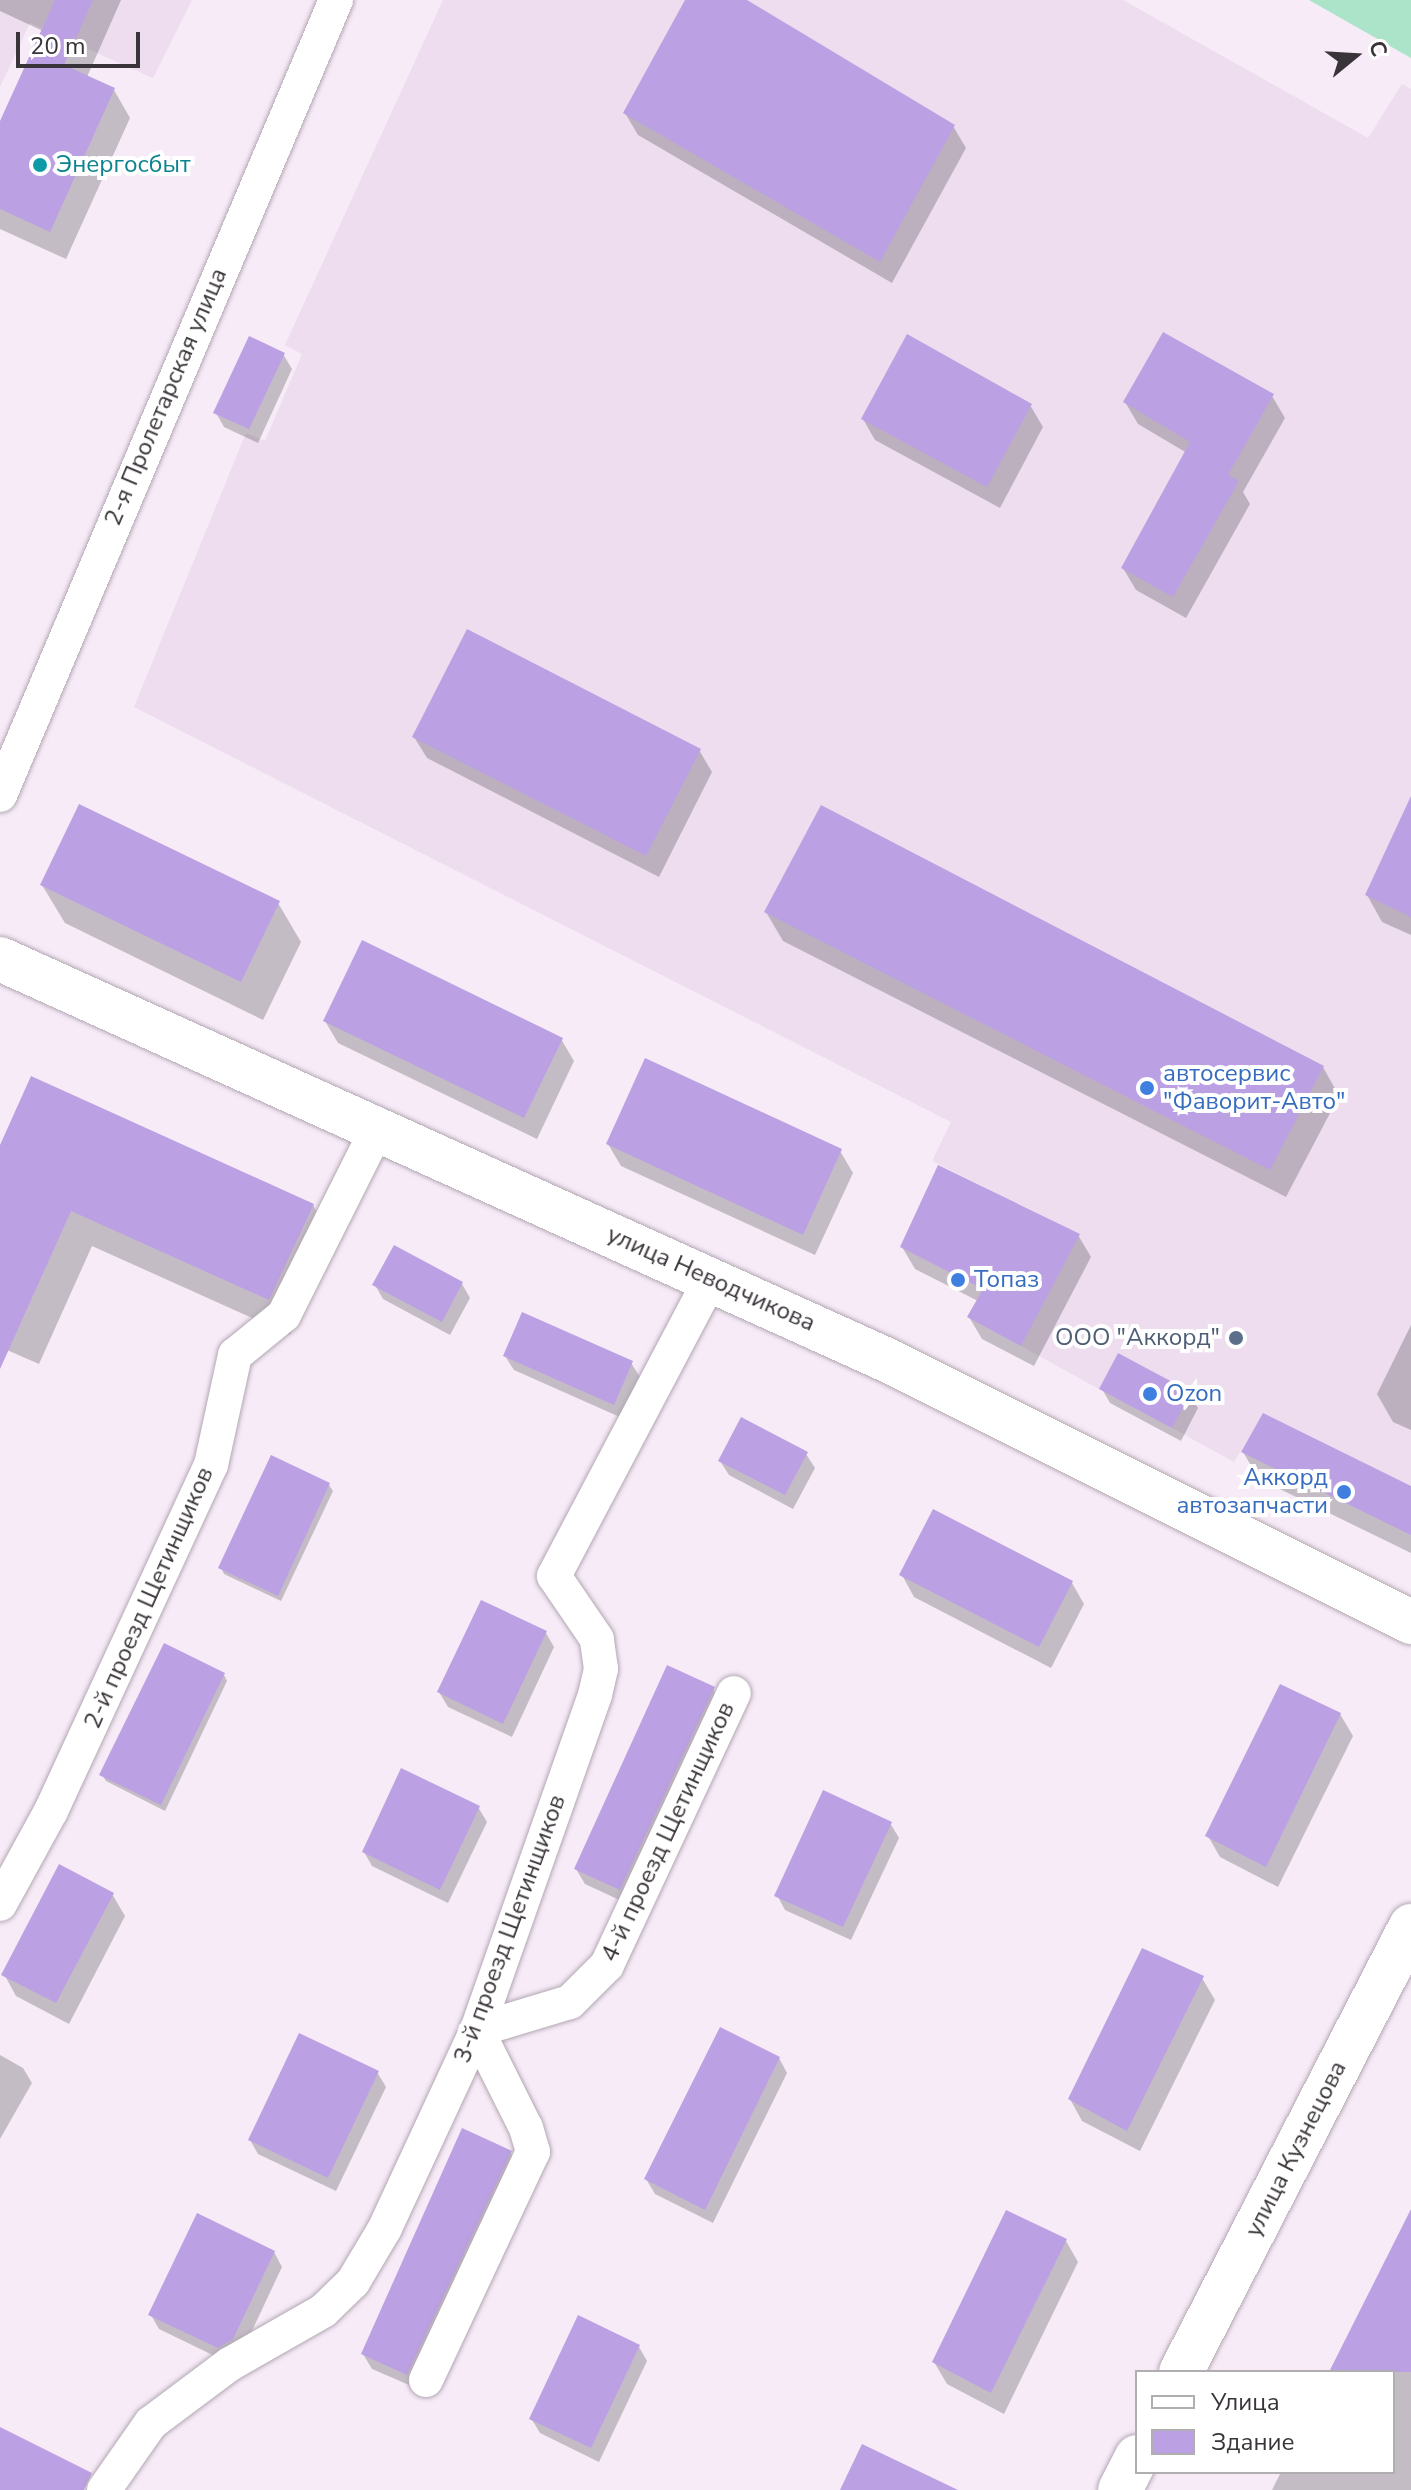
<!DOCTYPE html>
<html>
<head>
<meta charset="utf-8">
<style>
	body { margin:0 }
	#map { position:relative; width:1411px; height:2490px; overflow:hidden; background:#f6ebf7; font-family:"Nunito Sans",sans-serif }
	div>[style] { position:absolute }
	.built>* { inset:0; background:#edddee }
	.green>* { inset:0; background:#abe4c9 }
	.shadow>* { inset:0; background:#0003 }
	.building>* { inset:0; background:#bba0e3 }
	.roads { filter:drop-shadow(0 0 2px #b2a7b3) drop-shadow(0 0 2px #b2a7b3) }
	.minor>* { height:34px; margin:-17px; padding:0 17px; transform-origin:17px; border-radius:17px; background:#fff }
	.secondary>* { height:44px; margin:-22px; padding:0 22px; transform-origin:22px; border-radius:22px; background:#fff }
	.dots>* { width:22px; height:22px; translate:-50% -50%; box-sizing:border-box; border:4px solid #fff; border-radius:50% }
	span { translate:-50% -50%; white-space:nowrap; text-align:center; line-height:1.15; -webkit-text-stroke:8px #fff; paint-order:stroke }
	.culture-label { font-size:24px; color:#0d838f }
	.left { translate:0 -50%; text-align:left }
	.street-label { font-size:24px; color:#393439 }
	.shop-label { font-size:24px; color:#366cbe }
	.right { translate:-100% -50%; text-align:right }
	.service-label { font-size:24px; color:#4e5e75 }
	.legend { position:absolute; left:1135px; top:2370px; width:260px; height:104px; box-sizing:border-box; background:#fff; border:2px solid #b0aeb0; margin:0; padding:10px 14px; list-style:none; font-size:24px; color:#393439 }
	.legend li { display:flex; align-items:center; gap:16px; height:40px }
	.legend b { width:40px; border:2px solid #b0aeb0 }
	.north { position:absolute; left:1315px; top:16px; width:80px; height:80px; -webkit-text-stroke:6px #fff; paint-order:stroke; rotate:72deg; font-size:22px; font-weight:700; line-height:32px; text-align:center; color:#393439 }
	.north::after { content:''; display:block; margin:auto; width:28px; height:36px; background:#393439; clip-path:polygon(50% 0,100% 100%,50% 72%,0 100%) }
	.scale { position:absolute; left:16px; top:32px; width:124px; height:36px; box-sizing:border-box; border:4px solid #393439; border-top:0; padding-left:10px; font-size:24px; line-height:28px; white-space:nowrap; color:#393439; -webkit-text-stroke:6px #fff; paint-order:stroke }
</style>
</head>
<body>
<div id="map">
	<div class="built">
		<div style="clip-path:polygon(0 0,192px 0,153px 78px,30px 23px,0 87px)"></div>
		<div style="clip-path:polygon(443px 0,1123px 0,1368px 138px,1402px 84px,1411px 89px,1411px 1486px,1263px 1414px,1234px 1462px,1172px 1428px,1190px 1392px,1118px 1353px,1099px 1389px,1021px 1346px,1079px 1234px,932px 1161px,951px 1122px,134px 707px,246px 433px,265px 441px,302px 354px,285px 345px)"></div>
	</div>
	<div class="green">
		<div style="clip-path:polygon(1309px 0,1411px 0,1411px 58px)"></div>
	</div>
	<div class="shadow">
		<div style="clip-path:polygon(0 0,121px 0,87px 77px,114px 90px,130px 118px,66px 259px,0 229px,0 126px,43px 31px,0 11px)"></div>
		<div style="clip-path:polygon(687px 0,743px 0,953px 126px,966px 148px,892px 283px,638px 135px,625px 113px)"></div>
		<div style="clip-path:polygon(283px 354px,292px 369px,258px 443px,224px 427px,216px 413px)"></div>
		<div style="clip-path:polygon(1272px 396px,1285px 418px,1243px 492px,1250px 504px,1186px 618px,1136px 590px,1123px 568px,1187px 453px,1138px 424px,1125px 402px)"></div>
		<div style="clip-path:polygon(1030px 405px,1043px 427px,1000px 508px,875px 440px,863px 419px)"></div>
		<div style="clip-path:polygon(414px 737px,699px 750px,712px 772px,659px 877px,427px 758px)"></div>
		<div style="clip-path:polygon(1411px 825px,1411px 935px,1382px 922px,1367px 895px)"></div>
		<div style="clip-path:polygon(42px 885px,278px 903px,301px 942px,263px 1020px,65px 923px)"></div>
		<div style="clip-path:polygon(766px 912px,1323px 1067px,1339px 1096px,1286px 1197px,783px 941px)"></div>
		<div style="clip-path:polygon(325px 1021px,561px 1039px,574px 1061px,537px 1139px,338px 1043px)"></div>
		<div style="clip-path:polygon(608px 1144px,840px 1151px,853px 1173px,815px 1255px,621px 1166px)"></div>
		<div style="clip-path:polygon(0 1149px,313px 1205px,333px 1242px,290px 1335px,92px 1246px,39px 1364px,0 1347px)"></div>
		<div style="clip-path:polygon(1078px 1235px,1091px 1257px,1034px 1366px,982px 1339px,969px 1317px,978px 1301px,915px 1269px,902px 1247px)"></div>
		<div style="clip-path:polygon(462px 1284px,470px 1298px,450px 1335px,383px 1299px,375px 1285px)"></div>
		<div style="clip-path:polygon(1411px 1325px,1411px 1430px,1393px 1422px,1377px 1394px)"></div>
		<div style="clip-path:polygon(505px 1356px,631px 1363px,640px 1377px,622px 1418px,514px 1370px)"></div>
		<div style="clip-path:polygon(1102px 1389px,1189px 1394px,1198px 1408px,1181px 1441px,1110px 1403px)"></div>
		<div style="clip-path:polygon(1243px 1452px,1411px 1489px,1411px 1553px,1259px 1479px)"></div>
		<div style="clip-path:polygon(806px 1454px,815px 1468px,793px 1509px,729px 1475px,720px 1461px)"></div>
		<div style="clip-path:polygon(329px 1485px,333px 1491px,281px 1601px,224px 1574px,221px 1567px)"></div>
		<div style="clip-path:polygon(902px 1575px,1072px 1583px,1084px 1604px,1051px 1668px,914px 1597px)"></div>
		<div style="clip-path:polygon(546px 1633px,554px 1647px,512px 1737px,448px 1707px,439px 1692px)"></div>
		<div style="clip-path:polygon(224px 1675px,227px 1681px,165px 1811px,106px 1781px,102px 1775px)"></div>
		<div style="clip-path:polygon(713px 1689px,722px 1703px,628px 1904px,585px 1884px,576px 1869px)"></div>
		<div style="clip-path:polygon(1340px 1714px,1353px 1736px,1278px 1887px,1220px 1857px,1208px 1836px)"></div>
		<div style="clip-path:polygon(478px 1807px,487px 1822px,448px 1903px,372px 1866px,364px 1852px)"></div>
		<div style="clip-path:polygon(890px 1823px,899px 1838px,851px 1940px,785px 1910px,777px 1895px)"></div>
		<div style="clip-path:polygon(112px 1894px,125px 1916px,69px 2024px,16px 1996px,4px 1974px)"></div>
		<div style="clip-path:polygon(1202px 1978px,1215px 2000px,1140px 2151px,1082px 2121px,1070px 2099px)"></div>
		<div style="clip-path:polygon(0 2055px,23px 2068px,32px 2083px,0 2139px)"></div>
		<div style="clip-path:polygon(779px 2058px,787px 2073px,713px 2223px,655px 2194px,646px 2179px)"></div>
		<div style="clip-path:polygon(377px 2072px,386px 2087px,336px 2191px,258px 2154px,250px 2140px)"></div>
		<div style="clip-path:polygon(510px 2152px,518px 2167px,416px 2388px,372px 2369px,363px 2354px)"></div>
		<div style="clip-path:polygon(1411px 2213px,1411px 2490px,1272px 2490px,1281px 2472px,1393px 2472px,1393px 2372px,1331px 2372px)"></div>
		<div style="clip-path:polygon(1066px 2241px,1078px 2262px,1004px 2414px,947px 2384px,934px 2362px)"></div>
		<div style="clip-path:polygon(274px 2252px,282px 2267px,241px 2354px,227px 2362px,159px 2329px,151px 2315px)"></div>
		<div style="clip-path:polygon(639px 2347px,647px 2361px,599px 2462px,540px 2433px,531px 2418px)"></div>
	</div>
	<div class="building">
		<div style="clip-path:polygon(55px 0,93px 0,64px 65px,115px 88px,50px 232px,0 209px,0 121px)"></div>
		<div style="clip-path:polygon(685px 0,747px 0,955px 125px,880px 262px,623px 113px)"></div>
		<div style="clip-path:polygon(1163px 332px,1274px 394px,1228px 475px,1239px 481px,1173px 597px,1121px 568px,1190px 442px,1123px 402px)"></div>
		<div style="clip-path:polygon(907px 334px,1032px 404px,987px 487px,861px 419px)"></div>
		<div style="clip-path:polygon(249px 336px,285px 353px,249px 429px,213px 413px)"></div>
		<div style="clip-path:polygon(467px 629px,701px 749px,646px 856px,412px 737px)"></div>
		<div style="clip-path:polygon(1411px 796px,1411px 917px,1365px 895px)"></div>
		<div style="clip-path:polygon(79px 804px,280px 901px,241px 982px,40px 885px)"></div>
		<div style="clip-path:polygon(821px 805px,1324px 1066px,1270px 1170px,764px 912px)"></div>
		<div style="clip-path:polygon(362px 940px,563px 1038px,524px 1118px,323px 1021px)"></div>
		<div style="clip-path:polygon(645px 1058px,842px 1149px,803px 1235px,606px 1144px)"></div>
		<div style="clip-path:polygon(31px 1076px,314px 1204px,269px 1300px,71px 1211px,0 1369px,0 1145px)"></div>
		<div style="clip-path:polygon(938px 1165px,1080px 1234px,1021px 1346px,967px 1317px,983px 1289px,900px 1247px)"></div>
		<div style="clip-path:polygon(394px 1245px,463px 1282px,442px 1322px,372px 1285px)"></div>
		<div style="clip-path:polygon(522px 1312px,633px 1361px,614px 1405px,503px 1356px)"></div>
		<div style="clip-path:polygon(1118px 1353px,1191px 1392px,1172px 1428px,1099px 1389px)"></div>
		<div style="clip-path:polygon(1263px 1413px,1411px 1486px,1411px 1535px,1241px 1452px)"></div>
		<div style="clip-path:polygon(741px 1417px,808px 1452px,785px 1495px,718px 1461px)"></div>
		<div style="clip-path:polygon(271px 1455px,330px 1483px,278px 1596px,218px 1568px)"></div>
		<div style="clip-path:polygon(933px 1509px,1073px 1581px,1039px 1647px,899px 1575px)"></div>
		<div style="clip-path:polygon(481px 1600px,547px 1631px,503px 1724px,437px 1692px)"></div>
		<div style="clip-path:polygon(164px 1643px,225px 1673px,161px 1805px,99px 1775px)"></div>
		<div style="clip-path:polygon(667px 1665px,715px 1687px,620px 1890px,574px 1869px)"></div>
		<div style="clip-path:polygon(1280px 1684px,1341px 1713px,1266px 1867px,1205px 1836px)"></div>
		<div style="clip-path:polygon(401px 1768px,480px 1806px,440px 1890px,362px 1852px)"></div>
		<div style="clip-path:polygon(823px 1790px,892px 1822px,843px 1927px,774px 1896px)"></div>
		<div style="clip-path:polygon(59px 1864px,114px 1893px,56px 2003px,1px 1975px)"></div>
		<div style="clip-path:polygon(1142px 1948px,1204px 1976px,1127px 2131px,1068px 2099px)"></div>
		<div style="clip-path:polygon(720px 2027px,780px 2057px,705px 2210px,644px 2179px)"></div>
		<div style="clip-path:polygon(299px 2033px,379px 2071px,328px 2178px,248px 2140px)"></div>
		<div style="clip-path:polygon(462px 2128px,512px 2151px,407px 2375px,361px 2354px)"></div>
		<div style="clip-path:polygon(1411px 2209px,1411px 2372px,1329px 2372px)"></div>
		<div style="clip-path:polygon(1006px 2210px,1067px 2239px,991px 2393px,932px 2362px)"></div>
		<div style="clip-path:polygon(197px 2213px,275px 2251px,233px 2339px,218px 2348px,148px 2315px)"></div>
		<div style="clip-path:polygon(578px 2315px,640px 2345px,591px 2448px,529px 2419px)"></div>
		<div style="clip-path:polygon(0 2427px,92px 2473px,84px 2490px,0 2490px)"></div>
		<div style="clip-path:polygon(862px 2444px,958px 2490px,840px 2490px)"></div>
	</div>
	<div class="roads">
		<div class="minor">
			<div style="left:0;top:795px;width:863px;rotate:-67.09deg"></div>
			<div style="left:0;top:1904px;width:106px;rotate:-61.3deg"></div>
			<div style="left:51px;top:1811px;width:381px;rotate:-65.2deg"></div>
			<div style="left:211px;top:1465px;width:113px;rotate:-77.7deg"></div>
			<div style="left:235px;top:1355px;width:63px;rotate:-39.2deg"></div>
			<div style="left:284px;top:1315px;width:210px;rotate:-63.4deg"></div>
			<div style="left:426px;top:2380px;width:252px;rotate:-64.9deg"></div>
			<div style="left:533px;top:2152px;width:25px;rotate:-106deg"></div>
			<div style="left:526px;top:2128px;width:110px;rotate:-116.6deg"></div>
			<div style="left:477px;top:2030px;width:97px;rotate:-16.8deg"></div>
			<div style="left:570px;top:2002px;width:52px;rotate:-45deg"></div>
			<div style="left:607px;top:1965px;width:300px;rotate:-65deg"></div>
			<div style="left:104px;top:2490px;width:82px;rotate:-55deg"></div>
			<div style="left:151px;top:2423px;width:99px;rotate:-36.8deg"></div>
			<div style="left:230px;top:2364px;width:107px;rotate:-29.7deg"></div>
			<div style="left:323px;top:2311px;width:42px;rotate:-44deg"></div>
			<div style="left:353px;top:2282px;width:63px;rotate:-59.3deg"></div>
			<div style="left:385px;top:2228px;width:218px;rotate:-65.1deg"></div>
			<div style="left:477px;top:2030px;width:355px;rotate:-70.6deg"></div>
			<div style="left:595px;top:1695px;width:27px;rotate:-77deg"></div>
			<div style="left:601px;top:1669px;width:30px;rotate:-98deg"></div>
			<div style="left:597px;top:1639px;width:76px;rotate:-124.3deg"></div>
			<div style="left:554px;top:1576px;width:335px;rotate:-62.2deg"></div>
		</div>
		<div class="secondary">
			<div style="left:0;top:959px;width:976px;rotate:24.33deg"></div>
			<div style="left:889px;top:1361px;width:584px;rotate:26.57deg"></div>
			<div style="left:1181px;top:2372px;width:502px;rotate:-62.72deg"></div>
			<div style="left:1120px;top:2490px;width:37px;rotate:-63deg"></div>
		</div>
	</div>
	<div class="dots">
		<div style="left:40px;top:165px;background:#0f9aa8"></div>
		<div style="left:1147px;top:1088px;background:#3f7fe0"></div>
		<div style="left:958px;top:1280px;background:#3f7fe0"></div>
		<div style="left:1236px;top:1338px;background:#5c6f8a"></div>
		<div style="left:1150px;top:1394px;background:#3f7fe0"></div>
		<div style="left:1344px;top:1492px;background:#3f7fe0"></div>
	</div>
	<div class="culture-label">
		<span class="left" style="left:56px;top:165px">Энергосбыт</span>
	</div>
	<div class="street-label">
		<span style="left:166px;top:397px;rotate:-67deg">2-я Пролетарская улица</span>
		<span style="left:711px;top:1279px;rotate:24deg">улица Неводчикова</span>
		<span style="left:149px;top:1598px;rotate:-66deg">2-й проезд Щетинщиков</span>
		<span style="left:668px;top:1832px;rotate:-65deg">4-й проезд Щетинщиков</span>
		<span style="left:510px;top:1929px;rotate:-70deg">3-й проезд Щетинщиков</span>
		<span style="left:1296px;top:2149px;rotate:-63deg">улица Кузнецова</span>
	</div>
	<div class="shop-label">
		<span class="left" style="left:1163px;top:1088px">автосервис<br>"Фаворит-Авто"</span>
		<span class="left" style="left:974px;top:1280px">Топаз</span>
		<span class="left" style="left:1166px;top:1394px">Ozon</span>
		<span class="right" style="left:1328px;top:1492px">Аккорд<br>автозапчасти</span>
	</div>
	<div class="service-label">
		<span class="right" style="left:1220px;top:1338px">ООО "Аккорд"</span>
	</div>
	<ul class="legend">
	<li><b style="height:10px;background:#fff"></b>Улица</li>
	<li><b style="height:22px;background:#bba0e3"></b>Здание</li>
	</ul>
	<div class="north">С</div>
	<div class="scale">20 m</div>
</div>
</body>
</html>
